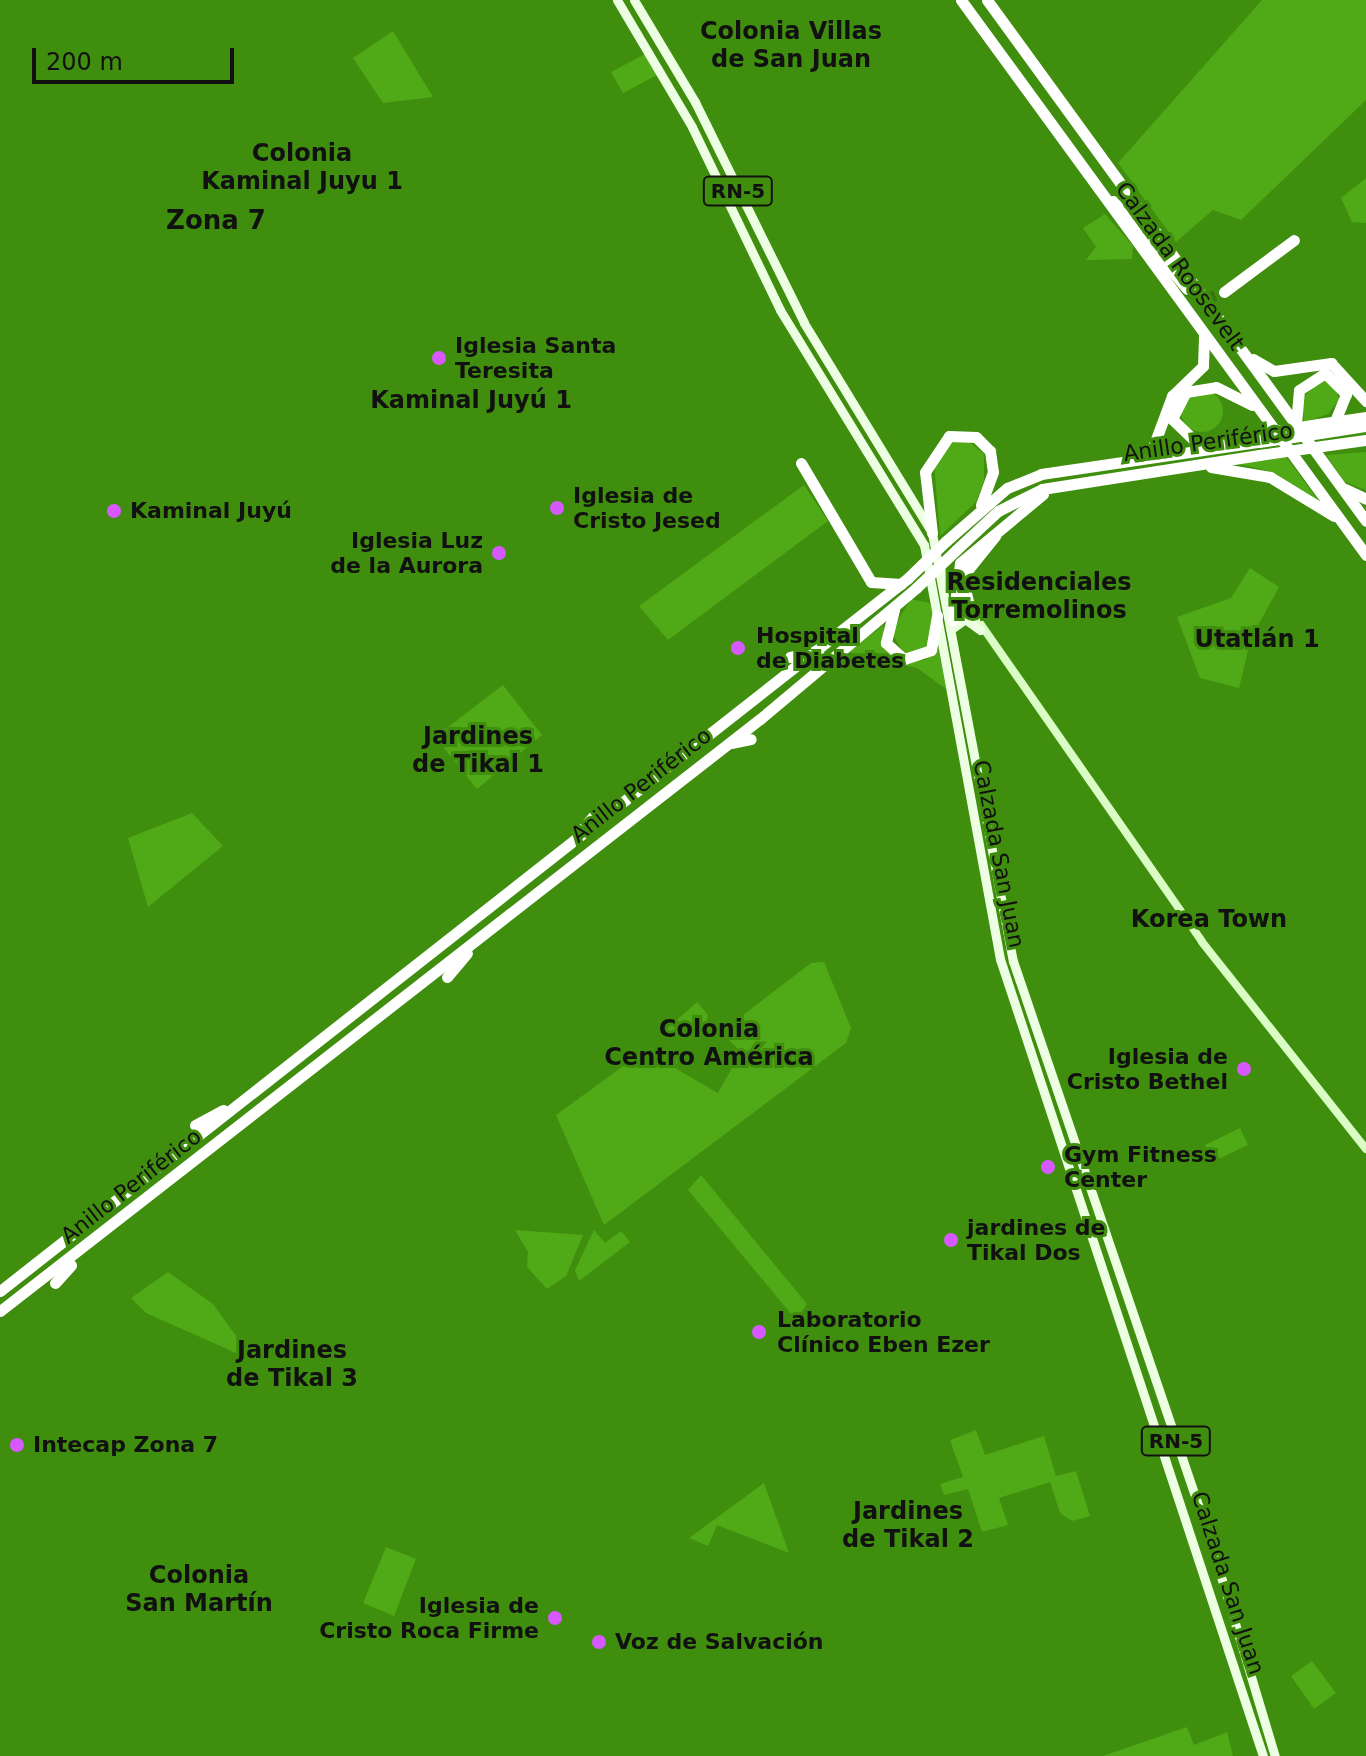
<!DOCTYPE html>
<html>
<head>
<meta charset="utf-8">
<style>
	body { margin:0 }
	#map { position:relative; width:1366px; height:1756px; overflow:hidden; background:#408e0e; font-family:"DejaVu Sans",sans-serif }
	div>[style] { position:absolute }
	.green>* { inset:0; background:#50a916 }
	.round { border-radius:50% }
	.highway-tunnel>* { height:11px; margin-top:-5.5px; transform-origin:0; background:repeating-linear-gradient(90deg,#37750f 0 11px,transparent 0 16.5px) }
	.secondary>* { height:8px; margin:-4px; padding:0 4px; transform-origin:4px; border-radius:4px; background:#dafdc5 }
	.primary>* { height:9px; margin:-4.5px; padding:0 4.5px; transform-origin:4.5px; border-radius:4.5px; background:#ecffe2 }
	.highway>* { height:11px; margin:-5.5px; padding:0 5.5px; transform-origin:5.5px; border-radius:5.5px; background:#fff }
	.highway-bridge>* { height:11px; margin:-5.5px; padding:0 5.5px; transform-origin:5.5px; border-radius:5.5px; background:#fff }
	.dots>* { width:22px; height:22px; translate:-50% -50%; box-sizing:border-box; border:4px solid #408e0e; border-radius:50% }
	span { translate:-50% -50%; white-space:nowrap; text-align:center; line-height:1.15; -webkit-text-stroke:6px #408e0e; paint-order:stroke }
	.shield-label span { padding:2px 6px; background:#408e0e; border:2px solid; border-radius:6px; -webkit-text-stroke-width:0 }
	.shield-label { font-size:20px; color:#111; font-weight:700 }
	.street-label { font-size:22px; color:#111 }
	.poi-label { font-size:22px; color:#111; font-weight:700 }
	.left { translate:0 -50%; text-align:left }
	.right { translate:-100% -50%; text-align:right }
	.neighbourhood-label { font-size:24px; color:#111; font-weight:700 }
	.quarter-label { font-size:26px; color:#111; font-weight:700 }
	.scale { position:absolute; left:32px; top:48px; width:202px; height:36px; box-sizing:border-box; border:4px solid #111; border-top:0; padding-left:10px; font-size:24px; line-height:28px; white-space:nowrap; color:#111; -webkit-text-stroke:6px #408e0e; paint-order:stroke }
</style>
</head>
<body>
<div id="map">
	<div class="green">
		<div style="clip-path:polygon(1262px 0,1366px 0,1366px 100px,1241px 220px,1213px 210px,1176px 242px,1118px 163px)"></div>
		<div style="clip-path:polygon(393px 31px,433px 97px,383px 103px,353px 58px)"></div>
		<div style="clip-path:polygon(647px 53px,659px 74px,623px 93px,611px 72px)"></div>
		<div style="clip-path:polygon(1366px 178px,1366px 223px,1352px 222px,1341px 198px)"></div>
		<div style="clip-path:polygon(1105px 214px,1133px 246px,1132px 259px,1086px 260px,1096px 247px,1083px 228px)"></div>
		<div style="clip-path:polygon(1322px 379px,1335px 386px,1339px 400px,1328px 414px,1304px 422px,1302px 398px)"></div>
		<div class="round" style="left:1181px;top:390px;width:42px;height:42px"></div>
		<div style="clip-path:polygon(968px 441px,984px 454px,984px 481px,976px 502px,940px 536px,934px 464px,952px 442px)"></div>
		<div style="clip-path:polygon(1366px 452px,1366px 490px,1345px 482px,1326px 455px)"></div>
		<div style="clip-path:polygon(1286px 457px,1319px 501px,1268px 471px,1239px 464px)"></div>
		<div style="clip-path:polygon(804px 485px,828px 521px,668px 640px,639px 606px)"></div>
		<div style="clip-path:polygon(1250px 568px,1279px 587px,1251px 638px,1239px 688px,1200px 678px,1177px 617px,1231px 598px)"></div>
		<div style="clip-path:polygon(911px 599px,930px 603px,933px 615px,927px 647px,905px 655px,891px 632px)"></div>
		<div style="clip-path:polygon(884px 625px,882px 645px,901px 661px,926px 660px,938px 646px,946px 689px,917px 668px,848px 652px)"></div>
		<div style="clip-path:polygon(503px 685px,542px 735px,477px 789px,435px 737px)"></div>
		<div style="clip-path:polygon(192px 813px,223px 846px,148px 907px,128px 838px)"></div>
		<div style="clip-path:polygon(824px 962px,851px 1028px,846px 1043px,604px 1225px,556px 1115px,648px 1048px,681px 1052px,675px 1068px,718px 1093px,741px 1052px,721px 1032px,811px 963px)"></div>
		<div style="clip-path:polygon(697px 1002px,708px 1015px,705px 1029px,688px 1040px,660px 1035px)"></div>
		<div style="clip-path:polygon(1240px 1128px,1248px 1145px,1214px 1161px,1205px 1145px)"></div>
		<div style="clip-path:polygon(701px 1175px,807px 1304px,796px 1320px,688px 1190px)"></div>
		<div style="clip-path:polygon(515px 1230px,583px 1235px,566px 1276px,547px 1289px,527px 1267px,528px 1252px)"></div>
		<div style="clip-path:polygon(594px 1230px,605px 1243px,621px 1231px,630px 1242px,579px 1281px,575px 1270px)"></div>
		<div style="clip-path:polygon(168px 1272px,213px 1304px,254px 1361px,146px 1313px,131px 1298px)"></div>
		<div style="clip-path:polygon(976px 1430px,985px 1455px,1044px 1436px,1056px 1476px,1076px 1471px,1090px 1516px,1072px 1521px,1060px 1513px,1050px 1482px,999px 1498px,1008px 1525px,982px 1532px,968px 1489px,944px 1495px,940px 1484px,963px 1477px,950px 1440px)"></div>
		<div style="clip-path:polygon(764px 1483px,789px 1553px,717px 1525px,708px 1546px,689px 1538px)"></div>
		<div style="clip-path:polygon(386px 1547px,416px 1559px,394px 1616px,363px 1603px)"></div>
		<div style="clip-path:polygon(1312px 1661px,1336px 1693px,1314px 1709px,1291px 1676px)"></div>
		<div style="clip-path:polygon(1187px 1727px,1194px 1745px,1227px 1732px,1233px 1756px,1103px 1756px)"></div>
	</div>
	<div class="highway-tunnel">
		<div style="left:1187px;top:289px;width:21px;rotate:29deg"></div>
		<div style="left:1205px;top:299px;width:20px;rotate:-20deg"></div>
	</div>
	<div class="secondary">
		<div style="left:944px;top:573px;width:23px;rotate:56deg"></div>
		<div style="left:968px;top:606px;width:409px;rotate:55.1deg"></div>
		<div style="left:1202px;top:942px;width:264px;rotate:51.6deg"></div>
	</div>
	<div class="primary">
		<div style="left:617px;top:0;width:147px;rotate:59.4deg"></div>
		<div style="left:692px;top:127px;width:203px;rotate:64.3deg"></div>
		<div style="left:780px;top:310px;width:276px;rotate:58.5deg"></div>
		<div style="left:924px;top:545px;width:421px;rotate:79.6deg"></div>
		<div style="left:1000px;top:959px;width:839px;rotate:71.74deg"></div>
		<div style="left:634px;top:0;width:119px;rotate:59.1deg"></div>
		<div style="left:695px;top:102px;width:246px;rotate:63.7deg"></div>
		<div style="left:804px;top:323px;width:246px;rotate:58.6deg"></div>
		<div style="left:932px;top:533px;width:436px;rotate:79.3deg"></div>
		<div style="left:1013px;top:961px;width:612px;rotate:71.21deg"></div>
		<div style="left:1210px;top:1540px;width:226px;rotate:73.3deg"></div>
		<div style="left:954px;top:627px;width:14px;rotate:-36deg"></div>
		<div style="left:965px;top:619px;width:19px;rotate:36deg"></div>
	</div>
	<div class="highway">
		<div style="left:961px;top:0;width:687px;rotate:53.88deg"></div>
		<div style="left:987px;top:0;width:644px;rotate:53.97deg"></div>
		<div style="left:1113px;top:201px;width:115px;rotate:49.9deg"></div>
		<div style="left:1224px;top:292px;width:87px;rotate:-36.6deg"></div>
		<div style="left:1253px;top:359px;width:24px;rotate:30deg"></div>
		<div style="left:1274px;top:371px;width:58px;rotate:-8deg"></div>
		<div style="left:1331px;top:363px;width:52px;rotate:47.4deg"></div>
		<div style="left:1296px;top:424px;width:34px;rotate:-85deg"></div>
		<div style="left:1299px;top:390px;width:31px;rotate:-33deg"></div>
		<div style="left:1325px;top:373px;width:30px;rotate:45deg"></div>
		<div style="left:1346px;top:394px;width:29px;rotate:112deg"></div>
		<div style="left:1318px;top:424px;width:49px;rotate:-8.3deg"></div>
		<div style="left:1320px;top:433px;width:47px;rotate:-8.7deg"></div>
		<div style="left:1200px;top:442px;width:57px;rotate:-8.1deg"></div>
		<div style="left:1197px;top:443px;width:35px;rotate:-136deg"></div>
		<div style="left:1172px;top:419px;width:30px;rotate:-63deg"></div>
		<div style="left:1186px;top:392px;width:30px;rotate:-9deg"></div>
		<div style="left:1216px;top:387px;width:40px;rotate:26.6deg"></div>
		<div style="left:1322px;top:446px;width:44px;rotate:-7.8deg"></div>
		<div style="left:1152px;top:450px;width:58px;rotate:-69.7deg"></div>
		<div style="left:1172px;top:396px;width:43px;rotate:-44.1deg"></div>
		<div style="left:1203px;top:366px;width:32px;rotate:-88deg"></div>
		<div style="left:801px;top:463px;width:138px;rotate:59.5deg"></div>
		<div style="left:871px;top:582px;width:30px;rotate:4deg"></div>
		<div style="left:1211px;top:467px;width:60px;rotate:9.6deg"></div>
		<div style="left:1270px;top:477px;width:75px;rotate:31.4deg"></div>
		<div style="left:1345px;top:489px;width:23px;rotate:25deg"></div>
		<div style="left:932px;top:533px;width:61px;rotate:-96.5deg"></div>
		<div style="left:925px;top:472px;width:43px;rotate:-56.3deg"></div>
		<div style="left:949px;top:436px;width:27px;rotate:2deg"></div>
		<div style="left:976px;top:437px;width:20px;rotate:45deg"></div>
		<div style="left:990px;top:451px;width:21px;rotate:82deg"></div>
		<div style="left:993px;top:472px;width:35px;rotate:110deg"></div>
		<div style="left:946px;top:541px;width:81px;rotate:-41deg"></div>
		<div style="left:1007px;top:488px;width:37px;rotate:-22deg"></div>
		<div style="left:1041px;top:474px;width:220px;rotate:-8.4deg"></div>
		<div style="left:956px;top:550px;width:57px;rotate:-42.9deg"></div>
		<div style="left:998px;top:511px;width:49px;rotate:-26.6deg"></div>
		<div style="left:1042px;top:489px;width:220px;rotate:-8.9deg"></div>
		<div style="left:970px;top:609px;width:33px;rotate:-104deg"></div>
		<div style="left:962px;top:577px;width:53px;rotate:-51.2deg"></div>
		<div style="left:894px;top:610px;width:34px;rotate:104deg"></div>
		<div style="left:886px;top:643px;width:24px;rotate:42deg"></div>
		<div style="left:904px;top:659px;width:28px;rotate:-18deg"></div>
		<div style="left:931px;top:650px;width:35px;rotate:-80deg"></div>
		<div style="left:953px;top:620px;width:57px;rotate:-83deg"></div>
		<div style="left:960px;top:563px;width:108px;rotate:-39.7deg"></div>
		<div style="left:790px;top:657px;width:29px;rotate:-12deg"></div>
		<div style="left:731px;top:743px;width:20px;rotate:-11deg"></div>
		<div style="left:579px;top:833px;width:35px;rotate:-50deg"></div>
		<div style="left:447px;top:977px;width:31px;rotate:-50deg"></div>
		<div style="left:195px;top:1125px;width:32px;rotate:-28deg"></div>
		<div style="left:55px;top:1283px;width:24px;rotate:-48deg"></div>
		<div style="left:0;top:1291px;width:1154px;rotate:-38.14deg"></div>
		<div style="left:0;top:1311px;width:963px;rotate:-37.92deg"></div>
		<div style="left:760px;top:719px;width:204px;rotate:-40deg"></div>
	</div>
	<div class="highway-bridge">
		<div style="left:1256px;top:434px;width:63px;rotate:-9.2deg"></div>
		<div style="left:1259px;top:442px;width:62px;rotate:-8.4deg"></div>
		<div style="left:1259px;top:455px;width:64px;rotate:-8.1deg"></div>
		<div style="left:908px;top:578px;width:53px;rotate:-44.2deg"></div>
		<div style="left:916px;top:588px;width:55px;rotate:-43.5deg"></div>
	</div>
	<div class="dots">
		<div style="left:439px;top:358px;background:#d758ff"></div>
		<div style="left:557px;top:508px;background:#d758ff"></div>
		<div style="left:114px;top:511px;background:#d758ff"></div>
		<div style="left:499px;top:553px;background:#d758ff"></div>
		<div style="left:738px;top:648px;background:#d758ff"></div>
		<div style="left:1244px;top:1069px;background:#d758ff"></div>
		<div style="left:1048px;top:1167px;background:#d758ff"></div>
		<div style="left:951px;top:1240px;background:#d758ff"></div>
		<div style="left:759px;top:1332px;background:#d758ff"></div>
		<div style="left:17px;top:1445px;background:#d758ff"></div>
		<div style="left:555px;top:1618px;background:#d758ff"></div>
		<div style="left:599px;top:1642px;background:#d758ff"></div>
	</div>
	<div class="shield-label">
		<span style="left:738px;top:191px">RN-5</span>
		<span style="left:1176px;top:1441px">RN-5</span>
	</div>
	<div class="street-label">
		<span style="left:1180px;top:266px;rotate:54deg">Calzada Roosevelt</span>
		<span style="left:1208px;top:442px;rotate:-8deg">Anillo Periférico</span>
		<span style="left:641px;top:785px;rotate:-38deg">Anillo Periférico</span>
		<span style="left:999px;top:854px;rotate:79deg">Calzada San Juan</span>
		<span style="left:131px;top:1186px;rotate:-38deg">Anillo Periférico</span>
		<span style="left:1228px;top:1583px;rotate:72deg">Calzada San Juan</span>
	</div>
	<div class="poi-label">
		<span class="left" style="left:455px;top:358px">Iglesia Santa<br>Teresita</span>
		<span class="left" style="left:573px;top:508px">Iglesia de<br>Cristo Jesed</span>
		<span class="left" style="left:130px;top:511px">Kaminal Juyú</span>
		<span class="right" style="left:483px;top:553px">Iglesia Luz<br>de la Aurora</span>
		<span class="left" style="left:756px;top:648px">Hospital<br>de Diabetes</span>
		<span class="right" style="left:1228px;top:1069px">Iglesia de<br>Cristo Bethel</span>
		<span class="left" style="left:1064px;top:1167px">Gym Fitness<br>Center</span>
		<span class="left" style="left:967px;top:1240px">jardines de<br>Tikal Dos</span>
		<span class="left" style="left:777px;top:1332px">Laboratorio<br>Clínico Eben Ezer</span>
		<span class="left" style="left:33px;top:1445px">Intecap Zona 7</span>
		<span class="right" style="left:539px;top:1618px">Iglesia de<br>Cristo Roca Firme</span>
		<span class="left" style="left:615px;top:1642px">Voz de Salvación</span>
	</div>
	<div class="neighbourhood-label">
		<span style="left:791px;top:46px">Colonia Villas<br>de San Juan</span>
		<span style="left:302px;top:168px">Colonia<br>Kaminal Juyu 1</span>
		<span style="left:471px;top:401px">Kaminal Juyú 1</span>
		<span style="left:1039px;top:597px">Residenciales<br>Torremolinos</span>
		<span style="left:1257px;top:640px">Utatlán 1</span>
		<span style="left:478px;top:751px">Jardines<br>de Tikal 1</span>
		<span style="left:1209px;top:920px">Korea Town</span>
		<span style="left:709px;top:1044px">Colonia<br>Centro América</span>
		<span style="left:292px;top:1365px">Jardines<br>de Tikal 3</span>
		<span style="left:908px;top:1526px">Jardines<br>de Tikal 2</span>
		<span style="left:199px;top:1590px">Colonia<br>San Martín</span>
	</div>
	<div class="quarter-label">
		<span style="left:216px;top:221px">Zona 7</span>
	</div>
	<div class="scale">200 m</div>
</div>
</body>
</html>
